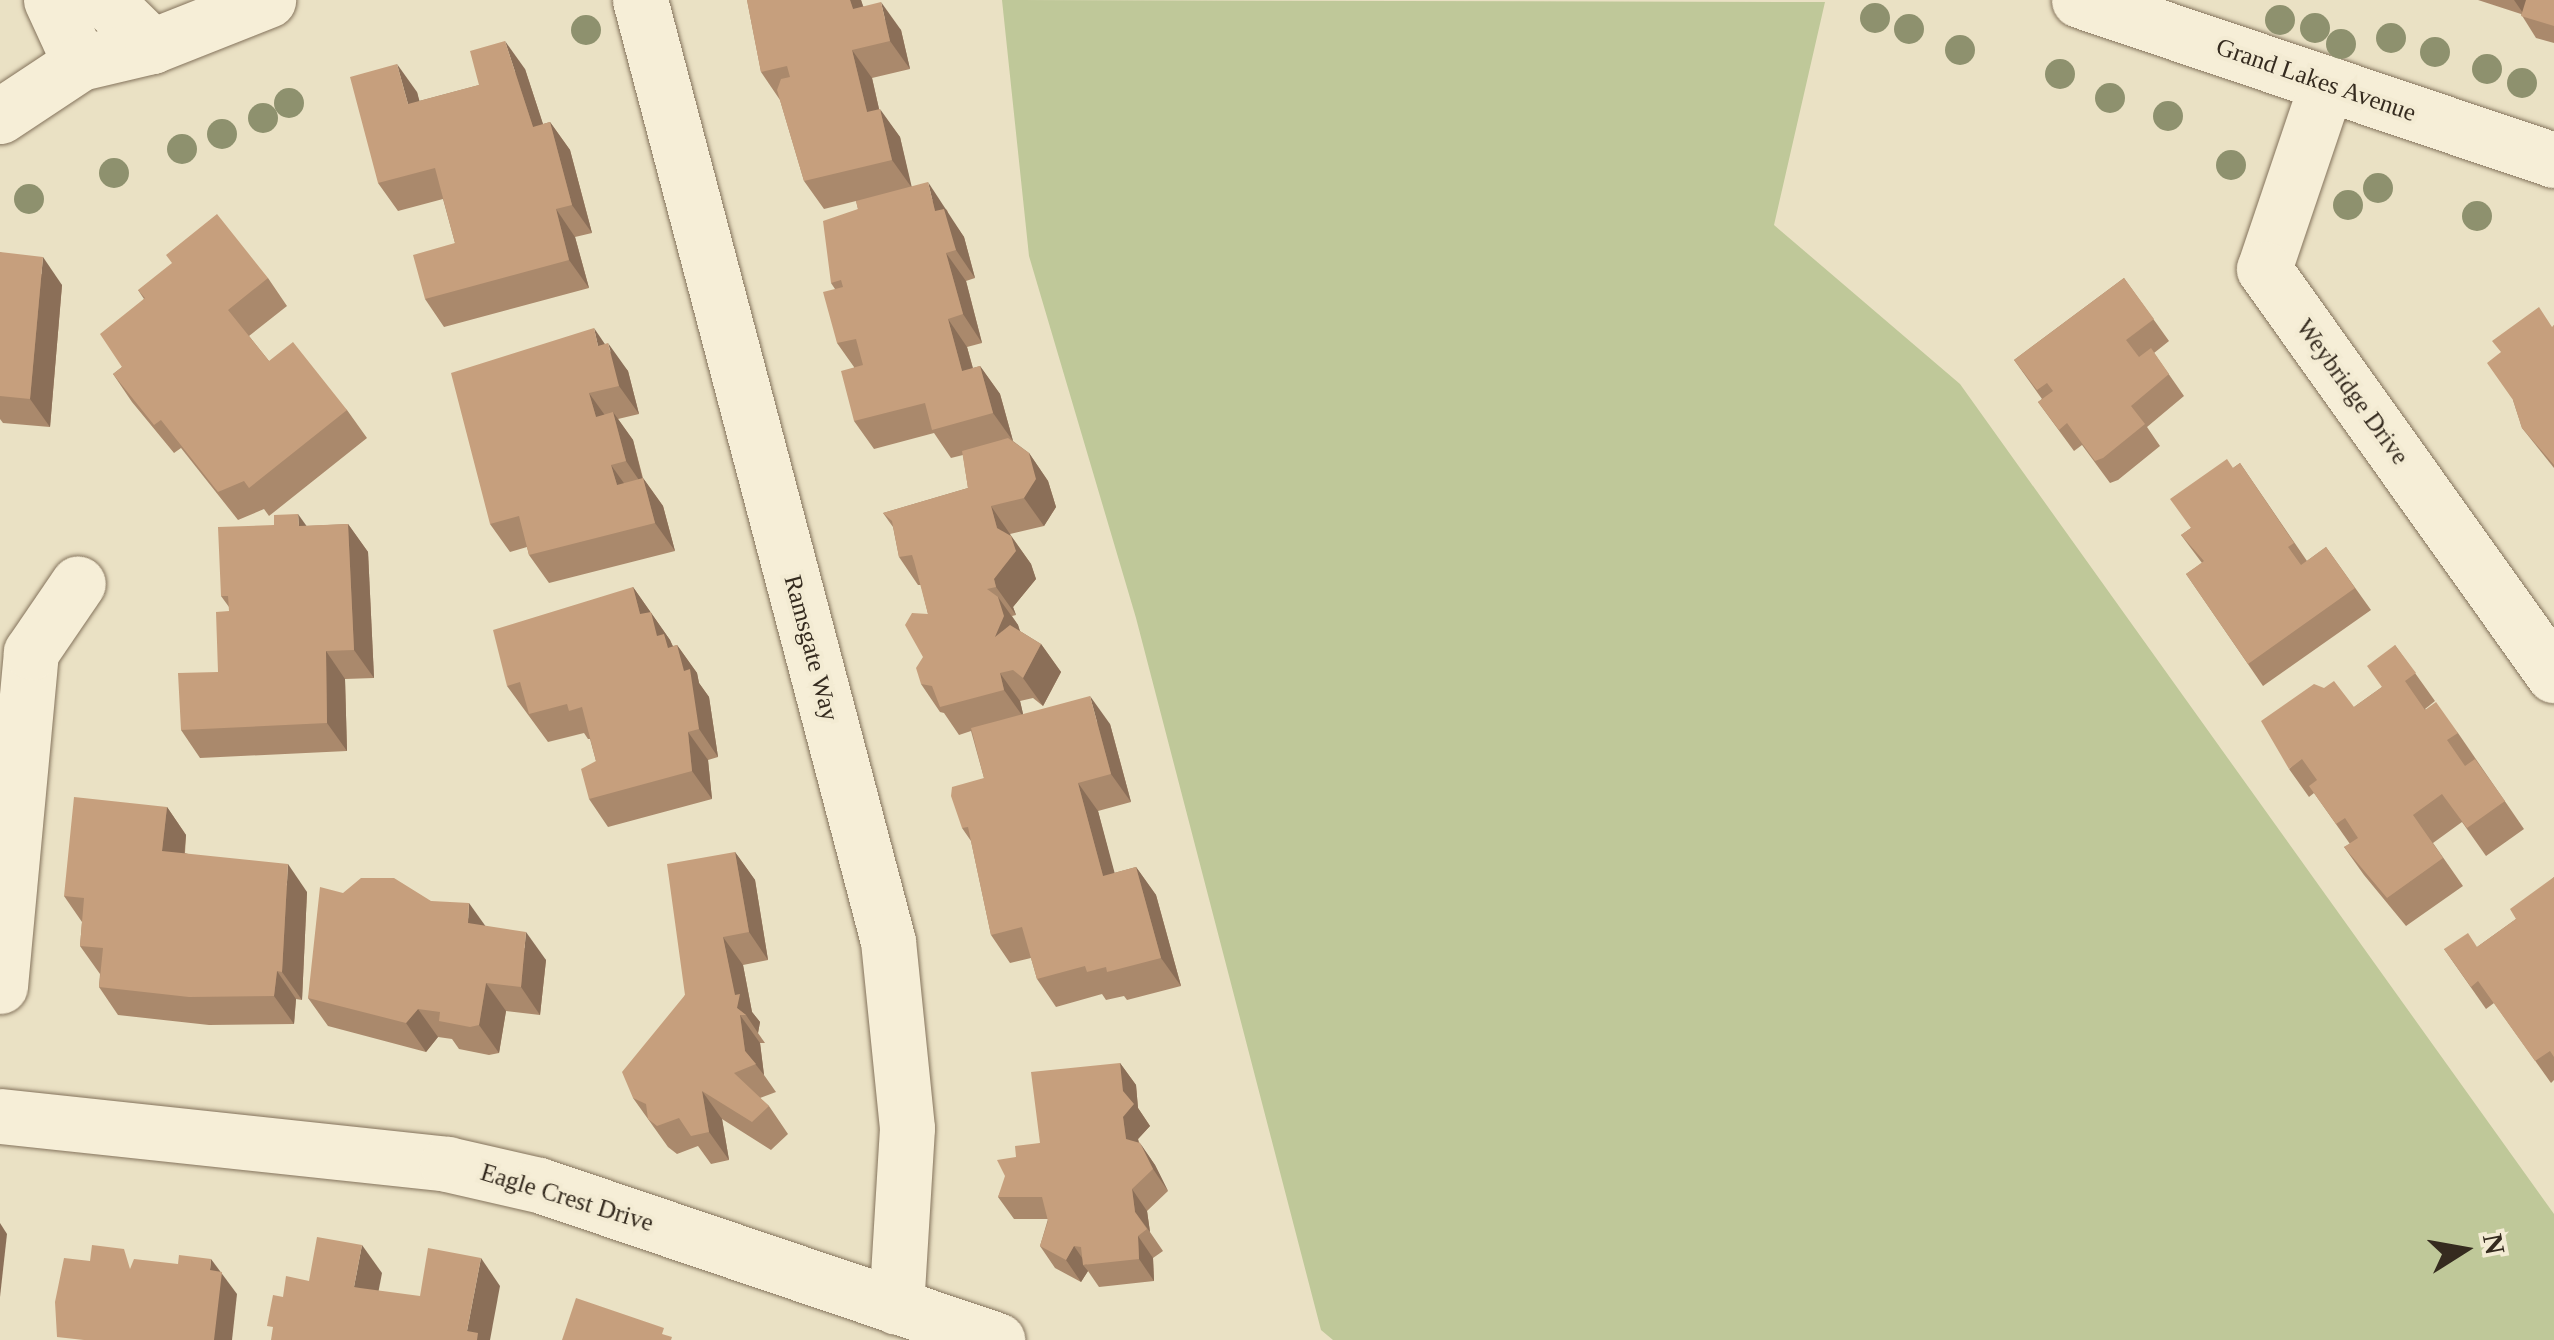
<!DOCTYPE html>
<html>
<head>
<meta charset="utf-8">
<style>
	body { margin:0 }
	#map { position:relative; width:2554px; height:1340px; overflow:hidden; background:#eae1c4; font-family:"Times New Roman",serif }
	div>[style] { position:absolute }
	.green>* { inset:0; background:#bfc899 }
	.roads { filter:drop-shadow(0 0 2px #84735c) drop-shadow(0 0 2px #84735c) }
	.minor>* { height:55px; margin:-27.5px; padding:0 27.5px; transform-origin:27.5px; border-radius:27.5px; background:#f6eed7 }
	.trees>* { width:30px; height:30px; margin:-15px; border-radius:50%; background:#8e916e }
	.wall>* { inset:0; background:#aa896c }
	.shaded-wall>* { inset:0; background:#8b6f58 }
	.building>* { inset:0; background:#c69f7d }
	span { translate:-50% -50%; white-space:nowrap; text-align:center; line-height:1.15; -webkit-text-stroke:8px #f3ebd3; paint-order:stroke }
	.street-label { font-size:25px; color:#352b1f }
	.north { position:absolute; left:2414px; top:1200px; width:100px; height:100px; -webkit-text-stroke:8px #f3ebd3; paint-order:stroke; rotate:79deg; font-size:28px; font-weight:700; line-height:40px; text-align:center; color:#352b1f }
	.north::after { content:''; display:block; margin:auto; width:35px; height:45px; background:#352b1f; clip-path:polygon(50% 0,100% 100%,50% 72%,0 100%) }
</style>
</head>
<body>
<div id="map">
	<div class="green">
		<div style="clip-path:polygon(1002px 0,1825px 2px,1774px 225px,1960px 384px,2554px 1214px,2554px 1340px,1333px 1340px,1321px 1330px,1136px 618px,1029px 256px)"></div>
	</div>
	<div class="roads">
		<div class="minor">
			<div style="left:51px;top:0;width:69px;rotate:65.3deg"></div>
			<div style="left:105px;top:0;width:66px;rotate:44.4deg"></div>
			<div style="left:640px;top:0;width:973px;rotate:75.24deg"></div>
			<div style="left:888px;top:941px;width:188px;rotate:84.2deg"></div>
			<div style="left:907px;top:1128px;width:179px;rotate:93.5deg"></div>
			<div style="left:2079px;top:0;width:501px;rotate:18.62deg"></div>
			<div style="left:2327px;top:83px;width:196px;rotate:108.7deg"></div>
			<div style="left:2264px;top:269px;width:499px;rotate:54.5deg"></div>
			<div style="left:0;top:116px;width:96px;rotate:-33.5deg"></div>
			<div style="left:80px;top:63px;width:74px;rotate:-13.3deg"></div>
			<div style="left:152px;top:46px;width:125px;rotate:-21.6deg"></div>
			<div style="left:0;top:986px;width:335px;rotate:-84.7deg"></div>
			<div style="left:31px;top:652px;width:83px;rotate:-55.7deg"></div>
			<div style="left:0;top:1116px;width:450px;rotate:6.1deg"></div>
			<div style="left:447px;top:1164px;width:94px;rotate:12.9deg"></div>
			<div style="left:539px;top:1185px;width:484px;rotate:18.7deg"></div>
		</div>
	</div>
	<div class="trees">
		<div style="left:1875px;top:18px"></div>
		<div style="left:2280px;top:20px"></div>
		<div style="left:2315px;top:28px"></div>
		<div style="left:1909px;top:29px"></div>
		<div style="left:586px;top:30px"></div>
		<div style="left:2391px;top:38px"></div>
		<div style="left:2341px;top:44px"></div>
		<div style="left:1960px;top:50px"></div>
		<div style="left:2435px;top:52px"></div>
		<div style="left:2487px;top:69px"></div>
		<div style="left:2060px;top:74px"></div>
		<div style="left:2522px;top:83px"></div>
		<div style="left:2110px;top:98px"></div>
		<div style="left:289px;top:103px"></div>
		<div style="left:2168px;top:116px"></div>
		<div style="left:263px;top:118px"></div>
		<div style="left:222px;top:134px"></div>
		<div style="left:182px;top:149px"></div>
		<div style="left:2231px;top:165px"></div>
		<div style="left:114px;top:173px"></div>
		<div style="left:2378px;top:188px"></div>
		<div style="left:29px;top:199px"></div>
		<div style="left:2348px;top:205px"></div>
		<div style="left:2477px;top:216px"></div>
	</div>
	<div class="wall">
		<div style="clip-path:polygon(747px 0,861px 0,863px 6px,901px 30px,910px 69px,872px 78px,879px 109px,900px 137px,911px 186px,947px 210px,949px 216px,964px 237px,975px 278px,966px 281px,982px 343px,967px 347px,973px 368px,980px 366px,1000px 394px,1013px 441px,1029px 453px,1048px 481px,1056px 507px,1044px 526px,1010px 534px,1031px 564px,1036px 579px,1013px 607px,1016px 615px,1012px 616px,1018px 625px,1020px 631px,1041px 644px,1061px 672px,1043px 706px,1033px 698px,1020px 701px,1023px 714px,1110px 724px,1131px 802px,1098px 811px,1114px 873px,1136px 867px,1156px 895px,1181px 986px,1127px 1000px,1124px 996px,1106px 1000px,1102px 994px,1056px 1007px,1037px 979px,1031px 958px,1010px 963px,991px 935px,971px 841px,962px 828px,984px 778px,971px 731px,959px 735px,944px 713px,940px 712px,921px 684px,928px 614px,921px 585px,918px 585px,899px 557px,893px 527px,883px 513px,968px 488px,963px 455px,951px 458px,934px 433px,874px 449px,854px 421px,854px 367px,837px 343px,835px 289px,831px 283px,858px 209px,856px 201px,824px 209px,804px 181px,780px 100px,761px 72px)"></div>
		<div style="clip-path:polygon(2478px 0,2554px 0,2554px 43px,2536px 38px,2521px 14px)"></div>
		<div style="clip-path:polygon(525px 69px,543px 124px,550px 122px,570px 150px,592px 233px,575px 237px,589px 288px,444px 327px,425px 299px,455px 243px,443px 199px,398px 211px,378px 183px,417px 92px,419px 101px,479px 85px)"></div>
		<div style="clip-path:polygon(0 252px,62px 285px,50px 427px,3px 423px,0 419px)"></div>
		<div style="clip-path:polygon(268px 278px,287px 306px,249px 336px,269px 361px,347px 410px,367px 438px,269px 516px,264px 509px,238px 520px,181px 448px,174px 453px,132px 402px,113px 374px,122px 367px,144px 299px,138px 290px)"></div>
		<div style="clip-path:polygon(2124px 278px,2169px 341px,2154px 353px,2184px 396px,2147px 427px,2160px 446px,2118px 480px,2110px 483px,2082px 445px,2074px 451px,2038px 402px,2042px 399px,2014px 360px)"></div>
		<div style="clip-path:polygon(2554px 325px,2554px 468px,2522px 428px,2513px 400px)"></div>
		<div style="clip-path:polygon(604px 344px,628px 371px,639px 414px,618px 419px,633px 440px,643px 478px,663px 506px,675px 551px,549px 583px,529px 555px,527px 547px,510px 552px,490px 524px)"></div>
		<div style="clip-path:polygon(2240px 463px,2307px 561px,2326px 547px,2371px 610px,2263px 686px,2186px 574px,2202px 563px,2181px 535px,2191px 528px,2233px 468px)"></div>
		<div style="clip-path:polygon(348px 524px,368px 552px,374px 678px,345px 679px,347px 751px,200px 758px,181px 730px,218px 672px,229px 611px,229px 607px,221px 596px,307px 526px)"></div>
		<div style="clip-path:polygon(633px 587px,670px 640px,673px 646px,677px 645px,697px 673px,699px 683px,709px 697px,718px 757px,708px 760px,712px 799px,608px 827px,589px 799px,596px 761px,590px 739px,588px 739px,584px 733px,548px 742px,507px 686px)"></div>
		<div style="clip-path:polygon(2395px 645px,2435px 701px,2425px 709px,2458px 733px,2524px 829px,2486px 856px,2462px 822px,2433px 843px,2463px 886px,2406px 926px,2364px 875px,2344px 847px,2350px 844px,2314px 793px,2309px 797px,2289px 769px,2354px 707px,2382px 687px)"></div>
		<div style="clip-path:polygon(167px 807px,186px 835px,185px 853px,307px 892px,302px 1000px,296px 999px,294px 1024px,209px 1025px,118px 1015px,99px 987px,100px 974px,80px 946px,82px 922px,64px 896px)"></div>
		<div style="clip-path:polygon(735px 852px,755px 880px,768px 960px,743px 965px,752px 1012px,760px 1022px,758px 1033px,765px 1043px,760px 1043px,764px 1075px,776px 1092px,760px 1098px,769px 1106px,788px 1134px,771px 1150px,722px 1119px,729px 1160px,711px 1164px,698px 1146px,677px 1154px,668px 1147px,633px 1098px,685px 995px)"></div>
		<div style="clip-path:polygon(2554px 877px,2554px 1080px,2551px 1083px,2494px 1003px,2486px 1009px,2444px 949px,2477px 947px,2516px 919px)"></div>
		<div style="clip-path:polygon(343px 893px,431px 901px,485px 926px,546px 960px,540px 1015px,506px 1011px,499px 1053px,489px 1055px,459px 1049px,452px 1039px,438px 1037px,426px 1052px,328px 1026px,308px 998px)"></div>
		<div style="clip-path:polygon(1120px 1063px,1136px 1085px,1138px 1108px,1150px 1126px,1138px 1139px,1139px 1142px,1155px 1165px,1168px 1191px,1147px 1211px,1150px 1232px,1163px 1251px,1153px 1258px,1154px 1281px,1099px 1287px,1088px 1271px,1081px 1282px,1055px 1268px,1040px 1246px,1048px 1219px,1014px 1219px,998px 1197px,1016px 1157px,1040px 1143px)"></div>
	</div>
	<div class="shaded-wall">
		<div style="clip-path:polygon(850px 0,861px 0,873px 37px,853px 9px)"></div>
		<div style="clip-path:polygon(2514px 0,2530px 0,2525px 16px)"></div>
		<div style="clip-path:polygon(881px 2px,901px 30px,910px 69px,890px 41px)"></div>
		<div style="clip-path:polygon(505px 41px,525px 69px,553px 155px,533px 127px)"></div>
		<div style="clip-path:polygon(852px 50px,872px 78px,886px 140px,867px 112px)"></div>
		<div style="clip-path:polygon(397px 64px,417px 92px,428px 132px,408px 104px)"></div>
		<div style="clip-path:polygon(880px 109px,900px 137px,912px 188px,892px 160px)"></div>
		<div style="clip-path:polygon(550px 122px,570px 150px,592px 233px,572px 205px)"></div>
		<div style="clip-path:polygon(928px 182px,964px 237px,975px 278px,956px 250px,935px 211px)"></div>
		<div style="clip-path:polygon(556px 209px,575px 237px,589px 288px,569px 260px)"></div>
		<div style="clip-path:polygon(946px 253px,966px 281px,982px 343px,963px 314px)"></div>
		<div style="clip-path:polygon(43px 257px,62px 285px,50px 427px,30px 399px)"></div>
		<div style="clip-path:polygon(948px 319px,967px 347px,981px 399px,962px 371px)"></div>
		<div style="clip-path:polygon(594px 328px,611px 353px,608px 343px,628px 371px,639px 414px,619px 386px,598px 346px)"></div>
		<div style="clip-path:polygon(980px 366px,1000px 394px,1013px 441px,993px 413px)"></div>
		<div style="clip-path:polygon(589px 393px,609px 421px,596px 417px)"></div>
		<div style="clip-path:polygon(613px 412px,633px 440px,645px 489px,626px 461px)"></div>
		<div style="clip-path:polygon(1029px 453px,1048px 481px,1056px 507px,1044px 526px,1024px 498px)"></div>
		<div style="clip-path:polygon(611px 465px,631px 493px,617px 485px)"></div>
		<div style="clip-path:polygon(643px 478px,663px 506px,675px 551px,655px 523px)"></div>
		<div style="clip-path:polygon(991px 506px,1010px 534px,1015px 551px,1011px 536px,1031px 564px,1036px 579px,1013px 607px,1016px 615px,996px 587px,994px 579px,997px 528px)"></div>
		<div style="clip-path:polygon(298px 514px,318px 542px,299px 526px)"></div>
		<div style="clip-path:polygon(348px 524px,368px 552px,374px 678px,354px 650px)"></div>
		<div style="clip-path:polygon(633px 587px,670px 640px,672px 645px,680px 657px,677px 645px,697px 673px,699px 683px,709px 697px,718px 757px,699px 729px,640px 614px)"></div>
		<div style="clip-path:polygon(998px 597px,1018px 625px,1024px 644px,995px 637px)"></div>
		<div style="clip-path:polygon(1041px 644px,1061px 672px,1043px 706px,1023px 678px)"></div>
		<div style="clip-path:polygon(326px 651px,345px 679px,347px 751px,327px 723px)"></div>
		<div style="clip-path:polygon(1000px 673px,1020px 701px,1024px 718px,1004px 690px)"></div>
		<div style="clip-path:polygon(1090px 696px,1110px 724px,1131px 802px,1111px 774px)"></div>
		<div style="clip-path:polygon(688px 732px,708px 760px,712px 799px,692px 771px)"></div>
		<div style="clip-path:polygon(1078px 783px,1098px 811px,1123px 904px,1103px 876px)"></div>
		<div style="clip-path:polygon(167px 807px,186px 835px,182px 879px,162px 851px)"></div>
		<div style="clip-path:polygon(735px 852px,755px 880px,768px 960px,749px 932px)"></div>
		<div style="clip-path:polygon(288px 864px,307px 892px,302px 1000px,282px 972px)"></div>
		<div style="clip-path:polygon(1136px 867px,1156px 895px,1181px 986px,1161px 958px)"></div>
		<div style="clip-path:polygon(469px 903px,489px 931px,468px 923px)"></div>
		<div style="clip-path:polygon(526px 932px,546px 960px,540px 1015px,521px 987px)"></div>
		<div style="clip-path:polygon(723px 937px,743px 965px,752px 1012px,760px 1022px,758px 1033px,746px 1015px,737px 1008px)"></div>
		<div style="clip-path:polygon(277px 971px,296px 999px,294px 1024px,274px 996px)"></div>
		<div style="clip-path:polygon(486px 983px,506px 1011px,499px 1053px,479px 1025px)"></div>
		<div style="clip-path:polygon(418px 1009px,438px 1037px,426px 1052px,406px 1023px)"></div>
		<div style="clip-path:polygon(740px 1015px,760px 1043px,764px 1075px,745px 1051px)"></div>
		<div style="clip-path:polygon(1120px 1063px,1136px 1085px,1138px 1108px,1150px 1126px,1138px 1139px,1141px 1160px,1126px 1139px,1123px 1117px)"></div>
		<div style="clip-path:polygon(702px 1091px,722px 1119px,729px 1160px,709px 1132px)"></div>
		<div style="clip-path:polygon(1140px 1143px,1155px 1165px,1168px 1191px,1153px 1169px)"></div>
		<div style="clip-path:polygon(1132px 1189px,1147px 1211px,1150px 1232px,1135px 1212px)"></div>
		<div style="clip-path:polygon(0 1223px,7px 1234px,0 1297px)"></div>
		<div style="clip-path:polygon(1138px 1236px,1153px 1258px,1154px 1281px,1139px 1259px)"></div>
		<div style="clip-path:polygon(362px 1245px,382px 1273px,374px 1315px,354px 1287px)"></div>
		<div style="clip-path:polygon(1074px 1246px,1087px 1265px,1083px 1265px,1088px 1271px,1081px 1282px,1066px 1260px)"></div>
		<div style="clip-path:polygon(481px 1258px,500px 1286px,490px 1340px,473px 1340px,467px 1331px)"></div>
		<div style="clip-path:polygon(211px 1259px,237px 1294px,232px 1340px,214px 1340px,210px 1270px)"></div>
	</div>
	<div class="building">
		<div style="clip-path:polygon(747px 0,850px 0,853px 9px,881px 2px,890px 41px,852px 50px,867px 112px,880px 109px,892px 160px,804px 181px,777px 90px,781px 79px,790px 77px,787px 66px,761px 72px)"></div>
		<div style="clip-path:polygon(2526px 0,2554px 0,2554px 26px,2521px 16px)"></div>
		<div style="clip-path:polygon(505px 41px,533px 127px,550px 122px,572px 205px,556px 209px,569px 260px,425px 299px,413px 255px,455px 243px,435px 168px,378px 183px,350px 77px,397px 64px,408px 104px,479px 85px,470px 51px)"></div>
		<div style="clip-path:polygon(928px 182px,935px 211px,944px 209px,956px 250px,946px 253px,963px 314px,948px 319px,962px 371px,980px 366px,993px 413px,932px 430px,925px 403px,854px 421px,841px 371px,863px 365px,856px 339px,837px 343px,823px 292px,843px 287px,841px 280px,831px 283px,823px 221px,858px 209px,856px 201px)"></div>
		<div style="clip-path:polygon(217px 214px,268px 278px,228px 310px,269px 361px,293px 342px,347px 410px,249px 488px,244px 481px,218px 492px,161px 420px,154px 425px,113px 374px,122px 367px,100px 334px,145px 298px,138px 290px,172px 263px,166px 255px)"></div>
		<div style="clip-path:polygon(0 252px,43px 257px,30px 399px,0 396px)"></div>
		<div style="clip-path:polygon(2124px 278px,2154px 319px,2126px 340px,2139px 357px,2151px 348px,2169px 374px,2131px 406px,2145px 424px,2103px 458px,2095px 461px,2067px 423px,2059px 430px,2038px 402px,2053px 391px,2047px 383px,2037px 390px,2014px 360px)"></div>
		<div style="clip-path:polygon(2539px 307px,2552px 327px,2554px 325px,2554px 465px,2522px 428px,2513px 400px,2487px 363px,2501px 352px,2492px 341px)"></div>
		<div style="clip-path:polygon(594px 328px,598px 346px,608px 343px,619px 386px,589px 393px,596px 417px,613px 412px,626px 461px,611px 465px,617px 485px,643px 478px,655px 523px,529px 555px,519px 516px,490px 524px,451px 373px)"></div>
		<div style="clip-path:polygon(1008px 438px,1029px 453px,1036px 479px,1024px 498px,991px 506px,997px 528px,1011px 536px,1016px 551px,994px 579px,996px 587px,987px 589px,998px 597px,1004px 616px,995px 637px,1010px 625px,1041px 644px,1023px 678px,1013px 670px,1000px 673px,1004px 690px,940px 707px,932px 686px,921px 684px,916px 668px,923px 657px,905px 625px,912px 613px,928px 614px,914px 561px,912px 555px,899px 557px,892px 521px,883px 513px,968px 488px,962px 451px)"></div>
		<div style="clip-path:polygon(2227px 459px,2233px 468px,2240px 463px,2294px 543px,2288px 547px,2301px 565px,2326px 547px,2355px 588px,2248px 664px,2186px 574px,2204px 561px,2181px 535px,2191px 528px,2170px 499px)"></div>
		<div style="clip-path:polygon(298px 514px,299px 526px,348px 524px,354px 650px,326px 651px,327px 723px,181px 730px,178px 673px,218px 672px,216px 612px,229px 611px,228px 596px,221px 596px,218px 527px,274px 525px,274px 515px)"></div>
		<div style="clip-path:polygon(633px 587px,640px 614px,651px 612px,657px 636px,664px 634px,668px 648px,677px 645px,684px 671px,690px 669px,699px 729px,688px 732px,692px 771px,589px 799px,581px 769px,596px 761px,582px 707px,569px 711px,567px 704px,529px 714px,520px 682px,507px 686px,493px 630px)"></div>
		<div style="clip-path:polygon(2395px 645px,2416px 673px,2405px 681px,2425px 710px,2436px 702px,2458px 733px,2447px 740px,2465px 766px,2475px 759px,2505px 801px,2467px 828px,2442px 794px,2413px 815px,2443px 858px,2387px 898px,2344px 847px,2358px 838px,2345px 818px,2336px 824px,2309px 786px,2317px 780px,2302px 759px,2289px 769px,2261px 721px,2314px 684px,2324px 688px,2334px 681px,2354px 707px,2382px 687px,2367px 666px)"></div>
		<div style="clip-path:polygon(1090px 696px,1111px 774px,1078px 783px,1103px 876px,1136px 867px,1161px 958px,1107px 972px,1106px 967px,1087px 972px,1085px 966px,1037px 979px,1022px 927px,991px 935px,968px 827px,962px 828px,951px 796px,952px 787px,984px 778px,971px 728px)"></div>
		<div style="clip-path:polygon(74px 797px,167px 807px,162px 851px,288px 864px,282px 972px,277px 971px,274px 996px,189px 997px,99px 987px,103px 948px,80px 946px,84px 898px,64px 896px)"></div>
		<div style="clip-path:polygon(735px 852px,749px 932px,723px 937px,735px 995px,740px 994px,737px 1008px,746px 1015px,740px 1015px,745px 1051px,756px 1064px,734px 1073px,769px 1106px,752px 1122px,702px 1091px,709px 1132px,691px 1136px,679px 1118px,657px 1126px,648px 1119px,646px 1104px,633px 1098px,622px 1072px,685px 995px,667px 864px)"></div>
		<div style="clip-path:polygon(2554px 877px,2554px 1057px,2550px 1051px,2535px 1061px,2478px 981px,2471px 987px,2444px 949px,2468px 933px,2477px 947px,2516px 919px,2510px 909px)"></div>
		<div style="clip-path:polygon(361px 878px,394px 878px,431px 901px,469px 903px,468px 923px,526px 932px,521px 987px,486px 983px,479px 1025px,470px 1027px,439px 1021px,440px 1012px,418px 1009px,406px 1023px,308px 998px,320px 887px,343px 893px)"></div>
		<div style="clip-path:polygon(1120px 1063px,1123px 1091px,1134px 1104px,1123px 1117px,1126px 1139px,1140px 1143px,1153px 1169px,1132px 1189px,1135px 1212px,1147px 1229px,1138px 1236px,1139px 1259px,1083px 1265px,1081px 1247px,1074px 1246px,1066px 1260px,1040px 1246px,1048px 1221px,1042px 1197px,998px 1197px,1005px 1176px,997px 1160px,1016px 1157px,1015px 1146px,1040px 1143px,1031px 1072px)"></div>
		<div style="clip-path:polygon(317px 1237px,362px 1245px,354px 1287px,360px 1288px,420px 1296px,428px 1248px,481px 1258px,467px 1331px,478px 1333px,477px 1340px,271px 1340px,273px 1327px,267px 1326px,273px 1295px,283px 1297px,286px 1276px,309px 1281px)"></div>
		<div style="clip-path:polygon(92px 1245px,124px 1249px,130px 1269px,134px 1259px,178px 1264px,179px 1255px,211px 1259px,210px 1270px,222px 1272px,214px 1340px,84px 1340px,57px 1337px,55px 1302px,64px 1258px,90px 1261px)"></div>
		<div style="clip-path:polygon(576px 1298px,664px 1328px,662px 1334px,672px 1337px,671px 1340px,562px 1340px)"></div>
	</div>
	<div class="street-label">
		<span style="left:2316px;top:80px;rotate:19deg">Grand Lakes Avenue</span>
		<span style="left:2352px;top:392px;rotate:54deg">Weybridge Drive</span>
		<span style="left:811px;top:648px;rotate:75deg">Ramsgate Way</span>
		<span style="left:567px;top:1198px;rotate:17deg">Eagle Crest Drive</span>
	</div>
	<div class="north">N</div>
</div>
</body>
</html>
